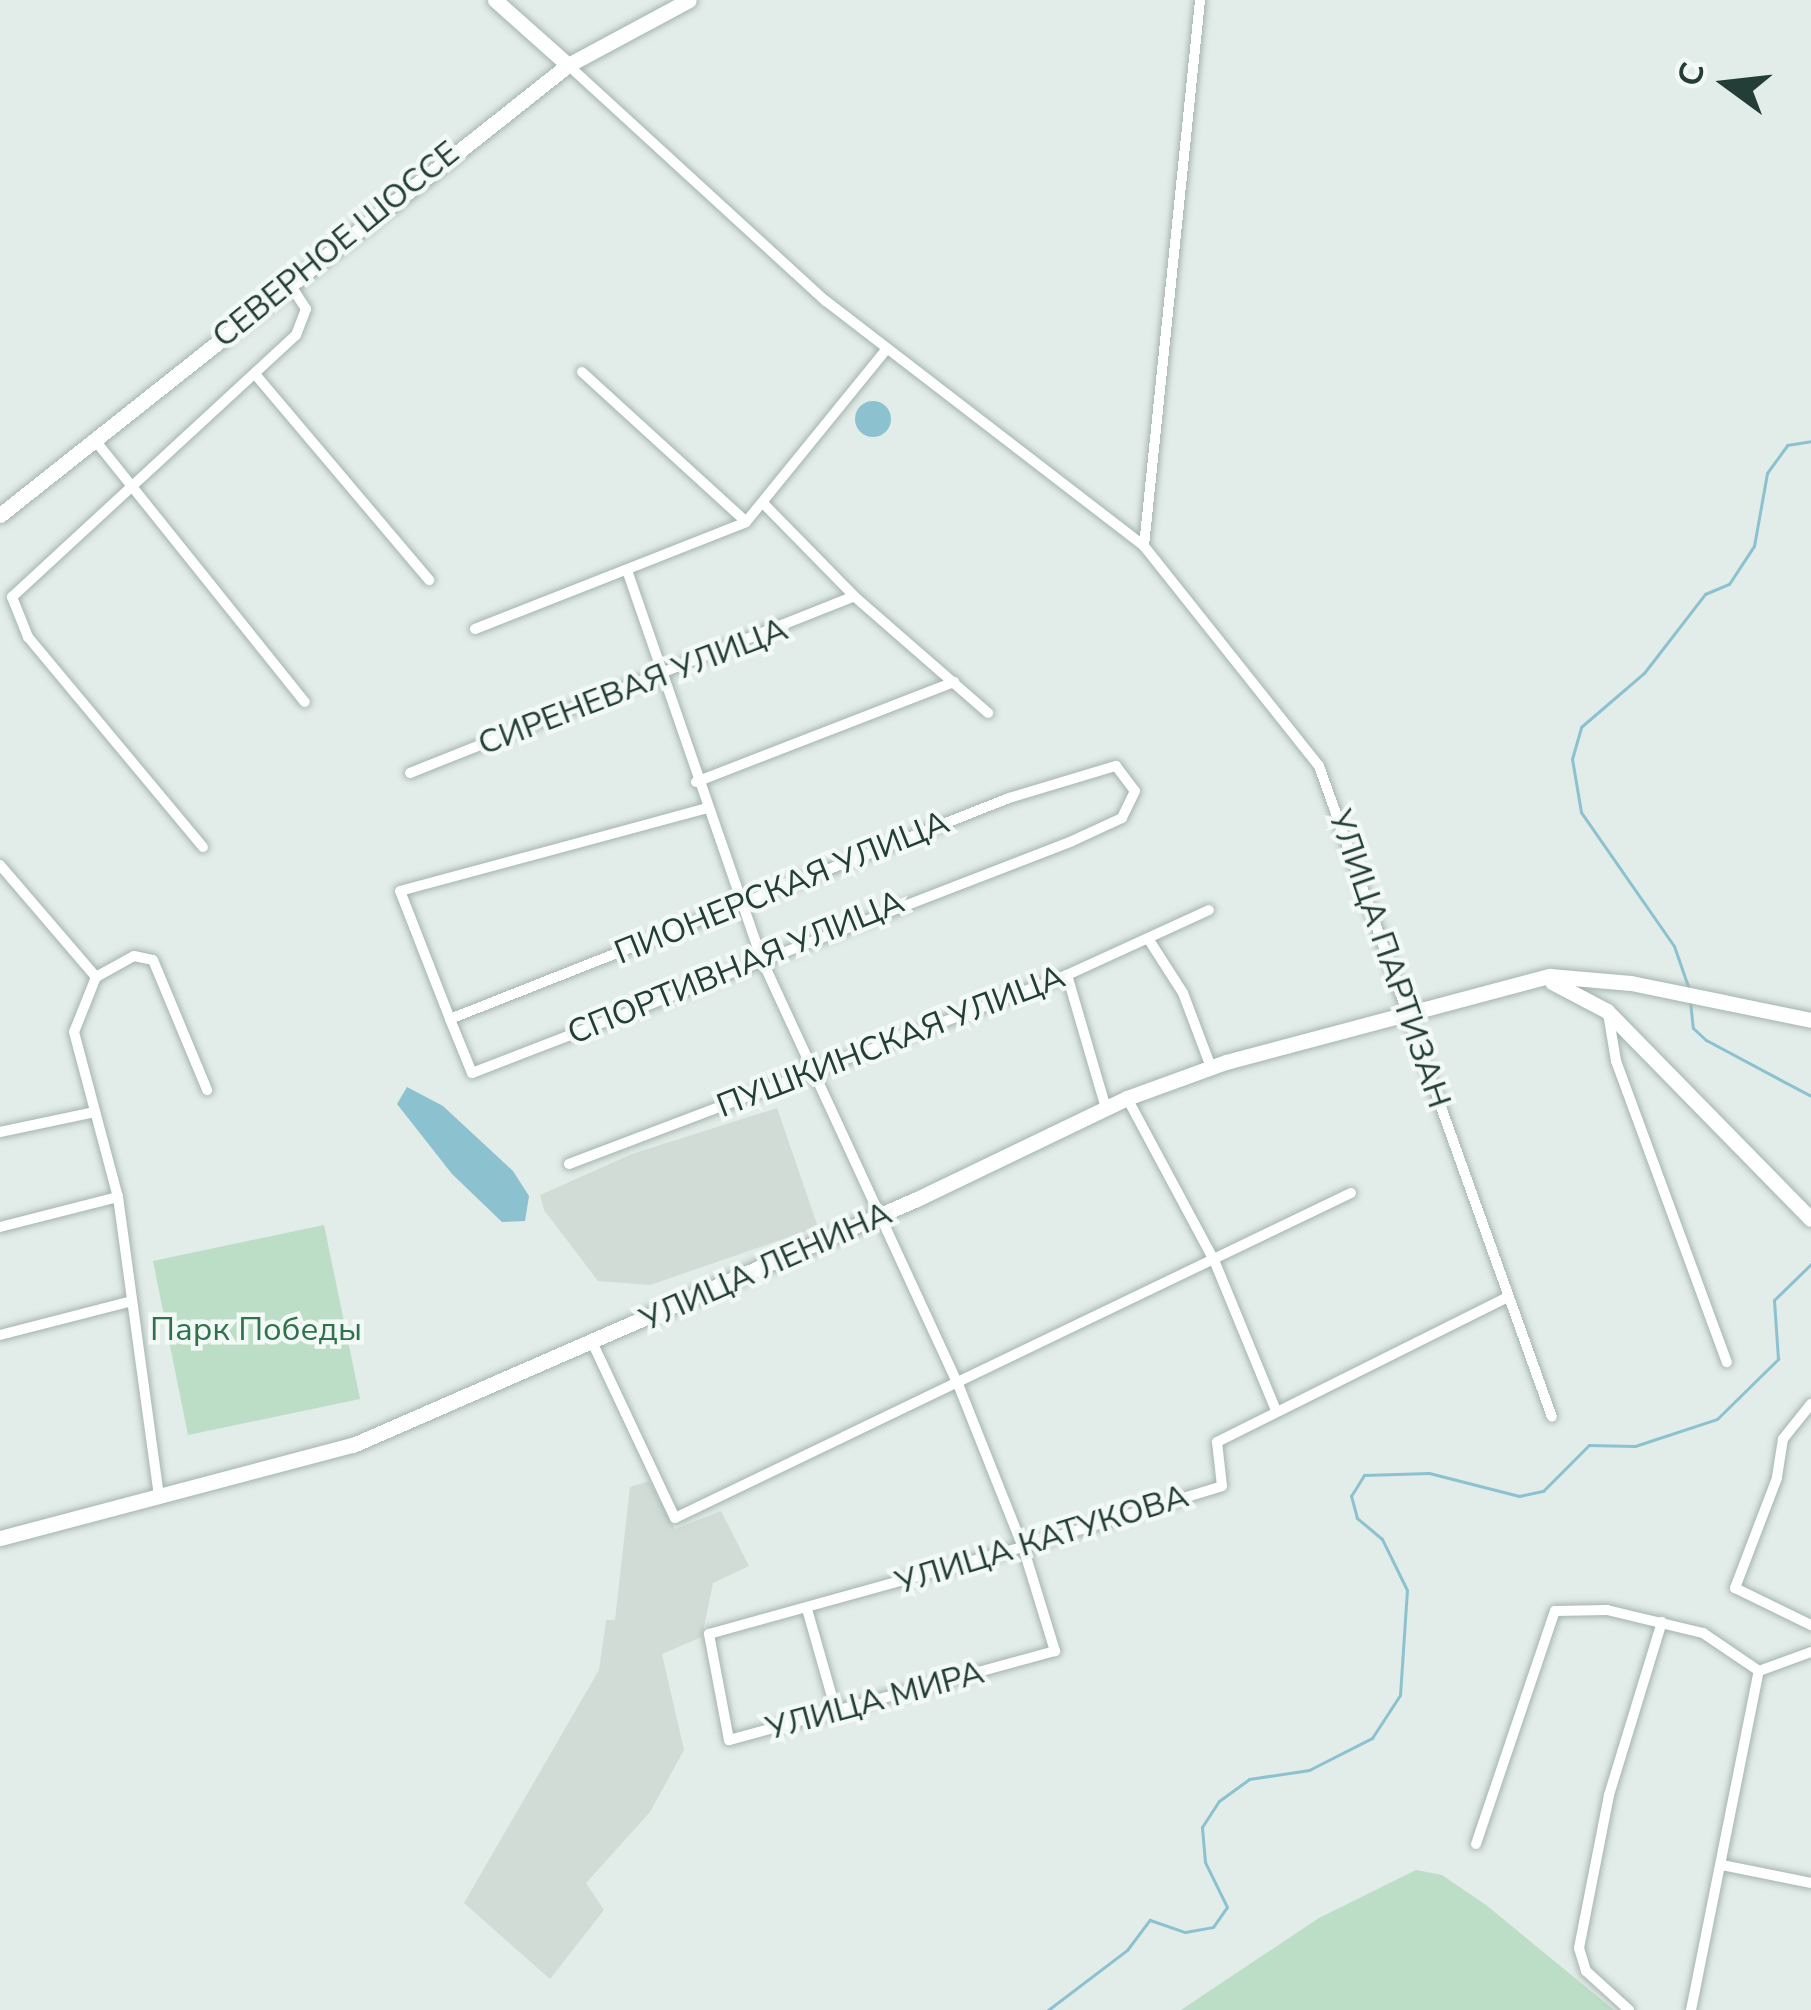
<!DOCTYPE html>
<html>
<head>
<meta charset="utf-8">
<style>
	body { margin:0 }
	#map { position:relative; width:1811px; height:2010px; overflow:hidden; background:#e2ece8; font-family:"Nunito Sans",sans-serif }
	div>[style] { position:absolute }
	.built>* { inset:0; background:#d1dcd7 }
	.green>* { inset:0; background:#bcddc6 }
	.water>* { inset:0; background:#8cc2d0 }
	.round { border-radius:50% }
	.stream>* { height:3px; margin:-1.5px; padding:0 1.5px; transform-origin:1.5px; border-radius:1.5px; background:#8cc2d0 }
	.roads { filter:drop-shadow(0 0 3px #a5b4af) drop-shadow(0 0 3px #a5b4af) }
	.street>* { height:10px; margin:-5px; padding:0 5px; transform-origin:5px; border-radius:5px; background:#fff }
	.secondary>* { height:15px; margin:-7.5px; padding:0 7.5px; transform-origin:7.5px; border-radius:7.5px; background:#fff }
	span { translate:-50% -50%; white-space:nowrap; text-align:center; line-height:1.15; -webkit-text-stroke:9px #f3f9f6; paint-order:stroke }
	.street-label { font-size:33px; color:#233d37 }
	.park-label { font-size:33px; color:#2e734c }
	.north { position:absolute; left:1667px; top:24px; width:120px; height:120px; -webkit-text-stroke:9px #f3f9f6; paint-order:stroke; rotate:285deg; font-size:33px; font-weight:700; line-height:48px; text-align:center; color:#233d37 }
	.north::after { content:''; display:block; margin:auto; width:42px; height:54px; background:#233d37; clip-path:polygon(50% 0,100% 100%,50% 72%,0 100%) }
</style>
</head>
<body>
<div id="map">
	<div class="built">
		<div style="clip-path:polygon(777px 1108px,818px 1227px,650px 1285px,598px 1281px,544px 1210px,540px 1195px,632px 1154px)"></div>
		<div style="clip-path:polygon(649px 1481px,675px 1529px,721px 1511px,749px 1566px,713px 1583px,702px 1637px,662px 1654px,684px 1750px,650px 1812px,586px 1883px,604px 1910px,550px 1979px,464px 1903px,599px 1670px,606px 1620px,615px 1620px,630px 1487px)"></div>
	</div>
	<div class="green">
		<div style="clip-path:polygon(324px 1225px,360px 1399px,188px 1435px,153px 1261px)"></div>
		<div style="clip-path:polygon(1416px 1870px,1442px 1875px,1486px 1905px,1614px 2010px,1181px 2010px,1319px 1918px)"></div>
	</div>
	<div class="water">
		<div class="round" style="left:855px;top:401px;width:36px;height:36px"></div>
		<div style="clip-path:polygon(407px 1087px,443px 1106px,513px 1171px,529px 1196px,525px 1221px,502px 1222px,452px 1174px,397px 1104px)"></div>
	</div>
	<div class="stream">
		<div style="left:1690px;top:992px;width:49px;rotate:-109.2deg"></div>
		<div style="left:1674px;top:946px;width:163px;rotate:-124.8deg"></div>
		<div style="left:1581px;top:812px;width:54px;rotate:-99.6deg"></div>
		<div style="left:1572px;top:759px;width:33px;rotate:-74deg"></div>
		<div style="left:1581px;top:727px;width:83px;rotate:-40.6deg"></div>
		<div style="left:1644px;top:673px;width:100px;rotate:-52.3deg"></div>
		<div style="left:1705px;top:594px;width:26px;rotate:-23deg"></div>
		<div style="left:1729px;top:584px;width:45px;rotate:-56.7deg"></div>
		<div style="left:1754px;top:546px;width:74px;rotate:-79.9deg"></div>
		<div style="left:1767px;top:473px;width:34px;rotate:-54deg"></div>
		<div style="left:1787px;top:445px;width:24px;rotate:-9deg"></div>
		<div style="left:1690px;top:1001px;width:27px;rotate:84deg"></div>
		<div style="left:1693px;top:1028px;width:18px;rotate:43deg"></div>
		<div style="left:1706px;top:1040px;width:119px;rotate:28.1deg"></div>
		<div style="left:1048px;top:2010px;width:99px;rotate:-37.2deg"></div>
		<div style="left:1127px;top:1950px;width:38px;rotate:-53deg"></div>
		<div style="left:1150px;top:1920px;width:37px;rotate:19deg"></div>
		<div style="left:1185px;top:1932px;width:28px;rotate:-10deg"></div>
		<div style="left:1213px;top:1927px;width:24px;rotate:-55deg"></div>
		<div style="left:1227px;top:1907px;width:50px;rotate:-116.1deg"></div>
		<div style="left:1205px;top:1862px;width:35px;rotate:-95deg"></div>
		<div style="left:1202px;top:1827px;width:31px;rotate:-57deg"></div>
		<div style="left:1219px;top:1801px;width:37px;rotate:-36deg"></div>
		<div style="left:1249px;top:1779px;width:61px;rotate:-8.5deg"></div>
		<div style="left:1309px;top:1770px;width:71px;rotate:-26.9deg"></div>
		<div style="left:1372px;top:1738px;width:51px;rotate:-56.9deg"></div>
		<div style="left:1400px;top:1695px;width:105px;rotate:-86.2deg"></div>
		<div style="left:1407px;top:1590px;width:57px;rotate:-116.1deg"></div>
		<div style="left:1382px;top:1539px;width:33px;rotate:-140deg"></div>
		<div style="left:1357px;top:1518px;width:23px;rotate:-105deg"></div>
		<div style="left:1351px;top:1496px;width:25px;rotate:-58deg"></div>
		<div style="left:1364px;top:1475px;width:65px;rotate:-1.8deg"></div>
		<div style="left:1429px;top:1473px;width:93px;rotate:14.3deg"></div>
		<div style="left:1519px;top:1496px;width:25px;rotate:-12deg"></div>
		<div style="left:1543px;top:1491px;width:65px;rotate:-45deg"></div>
		<div style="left:1589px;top:1445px;width:46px;rotate:1.2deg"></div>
		<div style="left:1635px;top:1446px;width:86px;rotate:-18.2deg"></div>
		<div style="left:1717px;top:1419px;width:86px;rotate:-44.5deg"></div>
		<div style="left:1778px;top:1359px;width:59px;rotate:-93.9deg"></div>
		<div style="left:1774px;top:1300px;width:52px;rotate:-44.2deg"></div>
	</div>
	<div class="roads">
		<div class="street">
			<div style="left:568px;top:65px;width:350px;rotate:42.5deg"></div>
			<div style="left:826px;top:301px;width:401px;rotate:37.6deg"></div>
			<div style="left:1144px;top:546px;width:281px;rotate:51.5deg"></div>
			<div style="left:1319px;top:766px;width:691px;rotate:70.31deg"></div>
			<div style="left:582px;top:372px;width:222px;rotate:42.4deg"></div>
			<div style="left:255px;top:374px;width:270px;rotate:49.8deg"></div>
			<div style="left:94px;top:439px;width:337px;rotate:51.3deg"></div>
			<div style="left:765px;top:505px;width:127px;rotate:45.6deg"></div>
			<div style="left:854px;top:596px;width:178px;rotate:41.1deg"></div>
			<div style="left:1144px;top:546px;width:549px;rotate:-84.14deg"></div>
			<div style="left:628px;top:573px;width:407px;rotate:70.9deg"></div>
			<div style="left:761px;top:958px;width:469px;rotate:65.2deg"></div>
			<div style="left:958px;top:1384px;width:175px;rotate:68.3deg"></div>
			<div style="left:1023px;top:1547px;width:109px;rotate:72.9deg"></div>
			<div style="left:1055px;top:1651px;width:338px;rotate:164.7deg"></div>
			<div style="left:729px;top:1740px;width:108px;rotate:-100.7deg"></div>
			<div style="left:709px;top:1634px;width:326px;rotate:-15.5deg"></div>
			<div style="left:1023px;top:1547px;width:208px;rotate:-17deg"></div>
			<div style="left:1222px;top:1486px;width:44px;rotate:-96.5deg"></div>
			<div style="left:1217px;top:1442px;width:325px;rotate:-26.5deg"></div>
			<div style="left:475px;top:629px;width:291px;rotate:-21.5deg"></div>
			<div style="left:746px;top:522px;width:222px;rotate:-50.9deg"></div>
			<div style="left:410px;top:773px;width:478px;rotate:-21.7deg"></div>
			<div style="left:696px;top:782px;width:277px;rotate:-21.2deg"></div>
			<div style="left:203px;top:847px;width:273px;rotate:-129.8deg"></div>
			<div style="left:28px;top:637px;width:43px;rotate:-111.8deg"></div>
			<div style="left:12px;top:597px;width:386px;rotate:-42.7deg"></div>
			<div style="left:296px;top:335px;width:28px;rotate:-69deg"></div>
			<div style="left:306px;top:309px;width:31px;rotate:-123deg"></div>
			<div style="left:0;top:865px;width:148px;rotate:49.4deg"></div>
			<div style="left:96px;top:977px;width:59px;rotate:111.8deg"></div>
			<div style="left:74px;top:1032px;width:171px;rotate:75.1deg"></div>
			<div style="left:118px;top:1197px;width:304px;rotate:82.2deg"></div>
			<div style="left:1149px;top:940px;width:63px;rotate:57.3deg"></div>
			<div style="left:1183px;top:993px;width:79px;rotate:69.3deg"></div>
			<div style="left:1067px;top:975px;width:139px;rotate:73.7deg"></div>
			<div style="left:96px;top:977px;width:43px;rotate:-28.9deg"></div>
			<div style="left:134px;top:956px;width:19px;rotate:12deg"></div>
			<div style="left:153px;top:960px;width:141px;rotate:67.4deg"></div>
			<div style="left:1608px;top:1013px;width:49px;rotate:80.5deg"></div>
			<div style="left:1616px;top:1061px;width:321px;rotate:69.8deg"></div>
			<div style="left:450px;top:1019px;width:601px;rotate:-21.57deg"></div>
			<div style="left:1009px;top:798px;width:112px;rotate:-16.7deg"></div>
			<div style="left:1116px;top:766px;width:31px;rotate:53deg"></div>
			<div style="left:1135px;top:791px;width:30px;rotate:116deg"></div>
			<div style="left:1122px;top:818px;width:57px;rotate:155.2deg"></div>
			<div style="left:1070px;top:842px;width:641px;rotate:158.88deg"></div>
			<div style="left:472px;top:1073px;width:58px;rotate:-112.2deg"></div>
			<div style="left:450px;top:1019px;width:137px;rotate:-111.3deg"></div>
			<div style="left:400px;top:891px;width:315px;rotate:-15.1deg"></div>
			<div style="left:1127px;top:1098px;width:184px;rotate:61.8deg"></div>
			<div style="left:1214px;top:1260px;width:160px;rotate:67.6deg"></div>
			<div style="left:0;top:1132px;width:97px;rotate:-11.9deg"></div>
			<div style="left:569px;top:1164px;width:533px;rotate:-20.78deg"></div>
			<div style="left:1067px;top:975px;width:156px;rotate:-24.6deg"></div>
			<div style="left:0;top:1227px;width:122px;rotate:-14.3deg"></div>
			<div style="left:0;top:1335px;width:136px;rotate:-14.4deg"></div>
			<div style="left:593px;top:1344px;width:192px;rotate:64.8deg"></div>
			<div style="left:675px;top:1518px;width:750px;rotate:-25.68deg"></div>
			<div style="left:1811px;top:1404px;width:45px;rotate:128.7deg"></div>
			<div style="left:1783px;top:1439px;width:39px;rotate:99deg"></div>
			<div style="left:1777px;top:1478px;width:118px;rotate:110.9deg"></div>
			<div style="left:1735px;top:1588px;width:85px;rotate:26deg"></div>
			<div style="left:807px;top:1609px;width:109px;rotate:74.1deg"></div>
			<div style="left:1759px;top:1671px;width:55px;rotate:-20.1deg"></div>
			<div style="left:1476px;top:1844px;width:246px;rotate:-71.3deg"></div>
			<div style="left:1555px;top:1611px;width:52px;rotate:-1.1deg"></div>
			<div style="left:1607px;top:1610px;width:99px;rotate:13.5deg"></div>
			<div style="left:1703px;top:1633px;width:68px;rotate:34.2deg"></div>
			<div style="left:1722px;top:1865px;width:91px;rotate:11.4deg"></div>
			<div style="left:1629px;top:2010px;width:58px;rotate:-137.8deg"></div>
			<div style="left:1586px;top:1971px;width:24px;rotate:-107deg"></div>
			<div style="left:1579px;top:1948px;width:156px;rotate:-78.9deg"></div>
			<div style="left:1609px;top:1795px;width:181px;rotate:-73deg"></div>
			<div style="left:1691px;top:2010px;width:346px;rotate:-78.7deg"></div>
		</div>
		<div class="secondary">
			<div style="left:495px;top:0;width:98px;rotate:41.7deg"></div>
			<div style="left:0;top:515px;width:725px;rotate:-38.39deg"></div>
			<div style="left:568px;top:65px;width:137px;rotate:-28.2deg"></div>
			<div style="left:1552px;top:982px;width:62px;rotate:27.8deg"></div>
			<div style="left:1607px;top:1011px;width:291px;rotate:45.6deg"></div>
			<div style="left:0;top:1538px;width:365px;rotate:-14.8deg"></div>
			<div style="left:353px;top:1445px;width:615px;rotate:-23.57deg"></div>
			<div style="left:917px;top:1199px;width:233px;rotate:-25.7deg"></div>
			<div style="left:1127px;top:1098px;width:105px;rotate:-20deg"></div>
			<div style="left:1226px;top:1062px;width:335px;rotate:-14.9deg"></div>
			<div style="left:1550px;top:976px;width:81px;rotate:4.9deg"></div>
			<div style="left:1631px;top:983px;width:184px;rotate:11.6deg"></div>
		</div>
	</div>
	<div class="street-label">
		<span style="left:336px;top:245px;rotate:-39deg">СЕВЕРНОЕ ШОССЕ</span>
		<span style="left:633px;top:687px;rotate:-21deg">СИРЕНЕВАЯ УЛИЦА</span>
		<span style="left:782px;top:888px;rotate:-22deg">ПИОНЕРСКАЯ УЛИЦА</span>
		<span style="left:1389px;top:959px;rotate:71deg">УЛИЦА ПАРТИЗАН</span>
		<span style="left:736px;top:968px;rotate:-22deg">СПОРТИВНАЯ УЛИЦА</span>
		<span style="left:891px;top:1042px;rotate:-21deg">ПУШКИНСКАЯ УЛИЦА</span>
		<span style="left:766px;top:1267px;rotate:-24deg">УЛИЦА ЛЕНИНА</span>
		<span style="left:1042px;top:1540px;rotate:-17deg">УЛИЦА КАТУКОВА</span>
		<span style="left:875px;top:1701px;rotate:-15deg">УЛИЦА МИРА</span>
	</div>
	<div class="park-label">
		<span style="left:256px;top:1330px">Парк Победы</span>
	</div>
	<div class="north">С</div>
</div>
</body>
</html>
